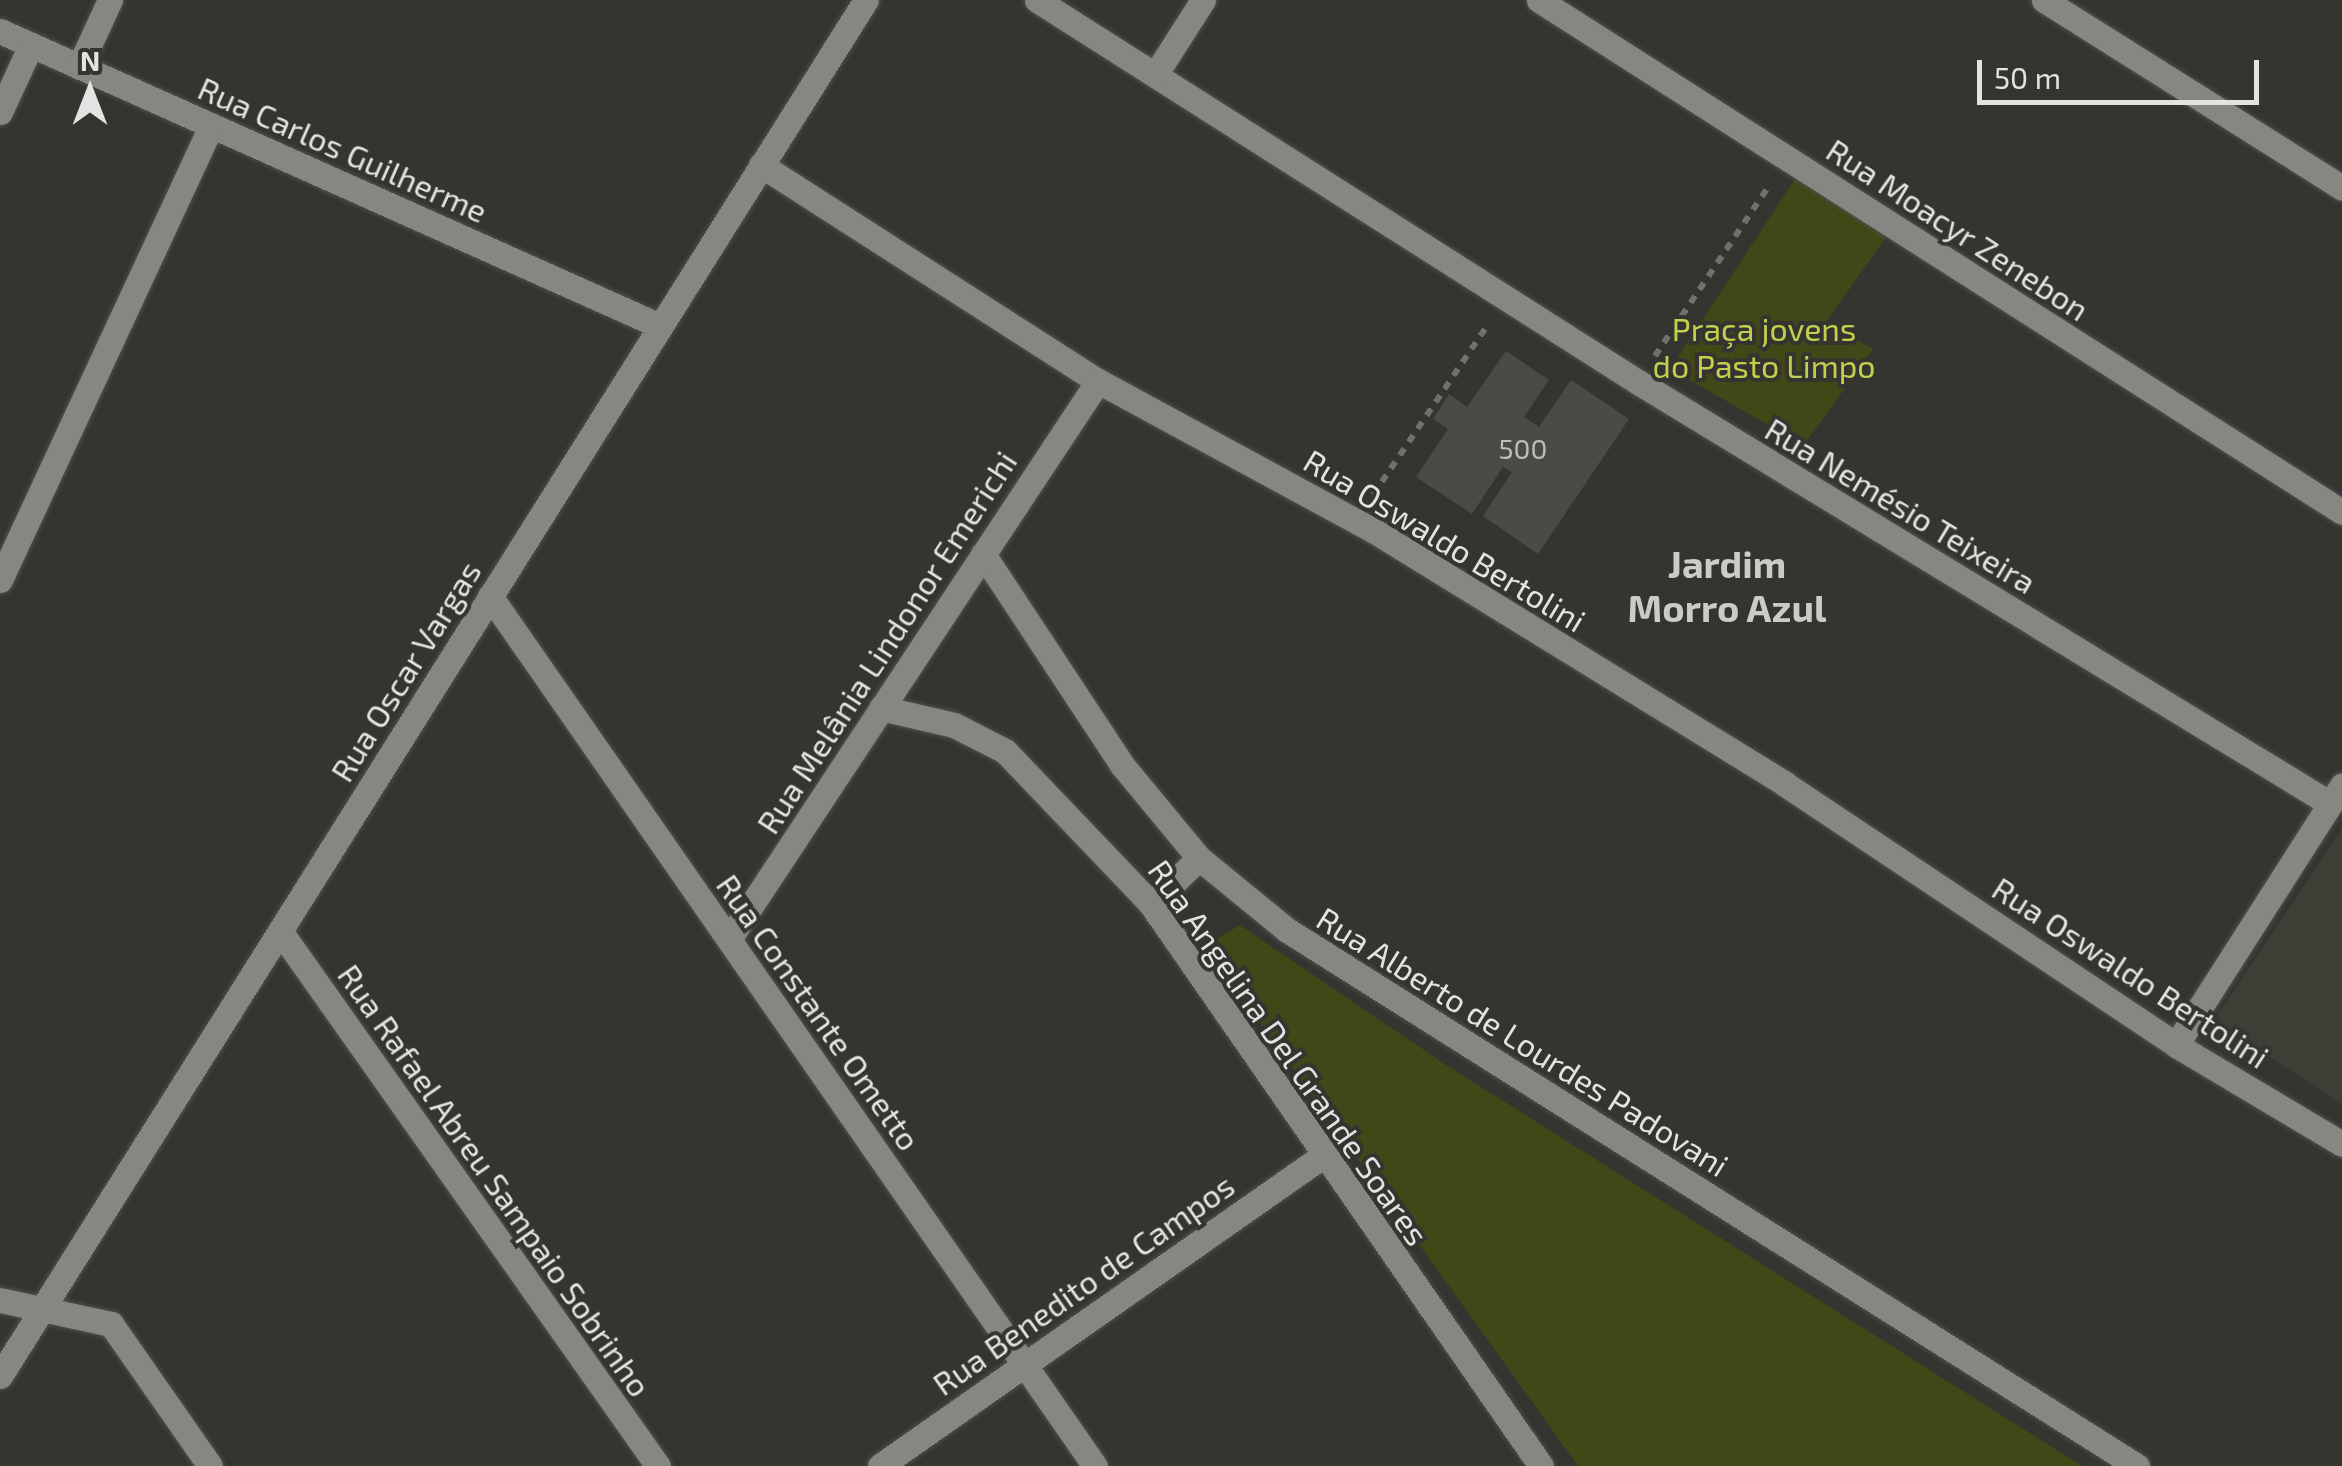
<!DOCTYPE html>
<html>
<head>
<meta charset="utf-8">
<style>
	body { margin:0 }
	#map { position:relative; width:2342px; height:1466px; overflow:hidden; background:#343431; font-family:"Exo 2",sans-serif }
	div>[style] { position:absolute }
	.built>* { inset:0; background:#3d3e35 }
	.green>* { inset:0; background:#424717 }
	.building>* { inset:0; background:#4a4a47 }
	.path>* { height:6px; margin-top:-3px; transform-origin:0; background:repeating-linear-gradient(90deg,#70706d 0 8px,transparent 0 16px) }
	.roads { filter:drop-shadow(0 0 2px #4f504d) drop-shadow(0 0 2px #4f504d) }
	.minor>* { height:25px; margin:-12.5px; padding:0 12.5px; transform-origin:12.5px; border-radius:12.5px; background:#868782 }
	span { translate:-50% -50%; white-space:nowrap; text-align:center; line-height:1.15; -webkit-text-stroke:8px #343431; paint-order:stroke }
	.number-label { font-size:28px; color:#bdbeba }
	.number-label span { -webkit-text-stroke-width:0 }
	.street-label { font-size:32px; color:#e3e4e1 }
	.park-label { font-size:32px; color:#c4d04d }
	.quarter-label { font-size:38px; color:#cbccc8; font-weight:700 }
	.north { position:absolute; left:40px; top:40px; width:100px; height:100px; -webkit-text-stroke:8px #343431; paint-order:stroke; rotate:0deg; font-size:28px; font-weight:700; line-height:40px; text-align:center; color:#e3e4e1 }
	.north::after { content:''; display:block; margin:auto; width:35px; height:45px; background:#e3e4e1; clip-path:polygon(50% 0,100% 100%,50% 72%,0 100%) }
	.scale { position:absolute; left:1977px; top:60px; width:282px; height:45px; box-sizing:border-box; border:5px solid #e3e4e1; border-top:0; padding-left:12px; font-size:30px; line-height:35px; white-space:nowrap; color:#e3e4e1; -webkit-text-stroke:8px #343431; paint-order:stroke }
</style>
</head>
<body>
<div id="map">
	<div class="built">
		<div style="clip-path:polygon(2342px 828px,2342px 1105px,2214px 1020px)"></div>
	</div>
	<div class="green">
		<div style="clip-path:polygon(1795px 179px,1887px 236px,1826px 322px,1873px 349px,1804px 445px,1670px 369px)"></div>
		<div style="clip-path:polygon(1240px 925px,1443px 1063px,2082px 1466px,1578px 1466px,1205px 946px)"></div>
	</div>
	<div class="building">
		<div style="clip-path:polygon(1506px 351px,1549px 380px,1524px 417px,1539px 427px,1571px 380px,1629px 419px,1538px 554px,1483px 516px,1512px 472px,1503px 467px,1472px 514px,1416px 477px,1448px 429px,1433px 419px,1449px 394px,1467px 407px)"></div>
	</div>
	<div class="path">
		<div style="left:1655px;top:356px;width:207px;rotate:-56.2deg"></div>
		<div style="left:1373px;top:495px;width:207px;rotate:-56deg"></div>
	</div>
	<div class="roads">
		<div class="minor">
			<div style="left:1037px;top:0;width:712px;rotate:32.44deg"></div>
			<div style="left:1638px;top:382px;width:809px;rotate:31.35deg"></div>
			<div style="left:1539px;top:0;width:952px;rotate:32.52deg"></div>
			<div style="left:2044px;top:0;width:352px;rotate:32.2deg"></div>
			<div style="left:0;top:31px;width:723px;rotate:24.08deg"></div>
			<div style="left:79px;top:67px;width:74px;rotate:-65.2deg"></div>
			<div style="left:1155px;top:75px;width:89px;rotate:-57.4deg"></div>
			<div style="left:0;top:112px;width:74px;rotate:-65.2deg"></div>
			<div style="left:761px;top:165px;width:400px;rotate:32.7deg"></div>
			<div style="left:1098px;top:381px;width:311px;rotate:28.5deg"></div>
			<div style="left:1371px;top:529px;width:486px;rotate:31.6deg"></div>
			<div style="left:1785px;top:784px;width:470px;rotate:33.7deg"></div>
			<div style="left:2176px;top:1045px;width:193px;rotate:30.8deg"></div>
			<div style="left:983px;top:554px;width:253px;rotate:56.6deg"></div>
			<div style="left:1122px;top:765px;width:121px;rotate:50.4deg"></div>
			<div style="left:1199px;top:858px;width:114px;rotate:39.3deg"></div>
			<div style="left:1287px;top:930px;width:1005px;rotate:32.24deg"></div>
			<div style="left:0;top:580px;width:501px;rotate:-65.07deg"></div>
			<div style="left:490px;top:596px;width:1060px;rotate:55.19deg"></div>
			<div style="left:881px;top:708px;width:75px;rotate:13.1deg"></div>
			<div style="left:954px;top:725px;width:57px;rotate:27deg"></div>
			<div style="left:1005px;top:751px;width:211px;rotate:46.3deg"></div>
			<div style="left:1151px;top:904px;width:684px;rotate:55.24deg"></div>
			<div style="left:1151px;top:904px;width:66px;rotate:-43.8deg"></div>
			<div style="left:280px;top:931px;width:655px;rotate:54.76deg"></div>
			<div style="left:729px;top:939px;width:669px;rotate:-56.52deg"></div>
			<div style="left:2176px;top:1045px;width:308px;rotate:-57.4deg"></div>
			<div style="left:0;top:1300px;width:114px;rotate:12.2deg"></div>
			<div style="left:111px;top:1324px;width:173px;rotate:55.1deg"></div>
			<div style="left:0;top:1376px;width:1626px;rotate:-57.82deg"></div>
			<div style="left:880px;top:1466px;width:542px;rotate:-35.01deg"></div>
		</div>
	</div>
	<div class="number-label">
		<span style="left:1523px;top:448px">500</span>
	</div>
	<div class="street-label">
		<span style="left:343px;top:149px;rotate:24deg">Rua Carlos Guilherme</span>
		<span style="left:1958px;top:229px;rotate:33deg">Rua Moacyr Zenebon</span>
		<span style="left:1901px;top:505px;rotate:31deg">Rua Nemésio Teixeira</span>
		<span style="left:1445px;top:540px;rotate:31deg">Rua Oswaldo Bertolini</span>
		<span style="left:886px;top:642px;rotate:-57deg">Rua Melânia Lindonor Emerichi</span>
		<span style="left:405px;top:671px;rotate:-58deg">Rua Oscar Vargas</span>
		<span style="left:2131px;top:972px;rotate:33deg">Rua Oswaldo Bertolini</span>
		<span style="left:819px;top:1012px;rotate:55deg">Rua Constante Ometto</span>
		<span style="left:1523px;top:1041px;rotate:32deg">Rua Alberto de Lourdes Padovani</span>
		<span style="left:1289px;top:1052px;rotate:55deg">Rua Angelina Del Grande Soares</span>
		<span style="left:495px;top:1180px;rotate:55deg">Rua Rafael Abreu Sampaio Sobrinho</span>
		<span style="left:1083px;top:1284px;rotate:-35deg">Rua Benedito de Campos</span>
	</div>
	<div class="park-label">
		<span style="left:1764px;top:347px">Praça jovens<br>do Pasto Limpo</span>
	</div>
	<div class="quarter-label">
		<span style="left:1727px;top:586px">Jardim<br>Morro Azul</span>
	</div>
	<div class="north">N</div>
	<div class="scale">50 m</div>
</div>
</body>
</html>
